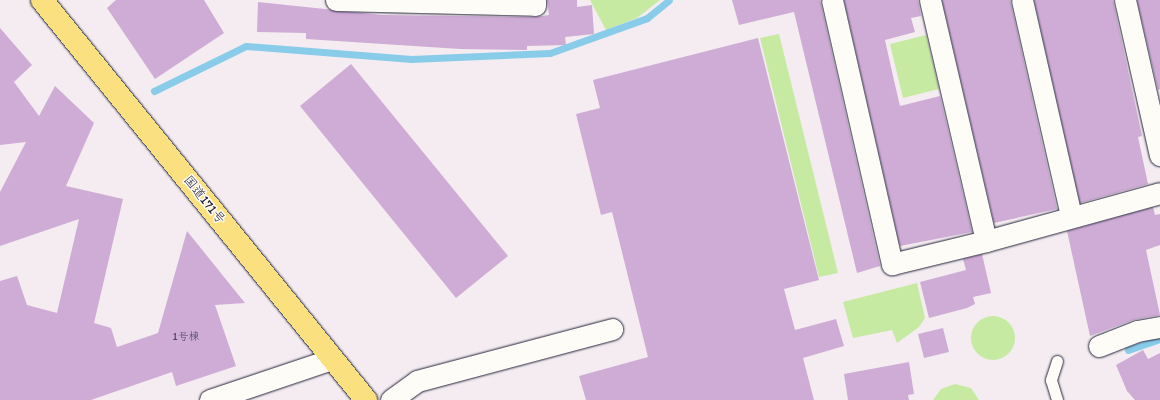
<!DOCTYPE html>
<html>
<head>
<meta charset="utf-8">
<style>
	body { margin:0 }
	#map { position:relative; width:1160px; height:400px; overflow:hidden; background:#f4ecf0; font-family:Itim,"Klee One",sans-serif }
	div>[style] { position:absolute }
	.green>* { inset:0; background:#c7eaa3 }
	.round { border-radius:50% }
	.stream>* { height:7px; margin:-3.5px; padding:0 3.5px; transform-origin:3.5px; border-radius:3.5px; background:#88cce9 }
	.building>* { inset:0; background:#cfacd6 }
	.roads { filter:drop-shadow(0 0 1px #22223b) drop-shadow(0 0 1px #22223b) }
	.lane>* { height:11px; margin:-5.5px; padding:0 5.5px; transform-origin:5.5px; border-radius:5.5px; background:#fdfcf7 }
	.street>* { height:21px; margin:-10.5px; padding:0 10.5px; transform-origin:10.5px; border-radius:10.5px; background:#fdfcf7 }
	.highway>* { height:22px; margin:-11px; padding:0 11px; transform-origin:11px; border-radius:11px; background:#fbe080 }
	span { translate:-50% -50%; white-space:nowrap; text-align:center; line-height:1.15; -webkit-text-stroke:3px #fdfcf7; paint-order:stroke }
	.number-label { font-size:11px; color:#4d4462 }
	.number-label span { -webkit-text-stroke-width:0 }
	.street-label { font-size:13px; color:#22223b }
</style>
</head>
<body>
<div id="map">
	<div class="green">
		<div style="clip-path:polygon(590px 0,660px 0,637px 18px,606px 30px)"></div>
		<div style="clip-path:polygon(779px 34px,838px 273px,819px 277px,760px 38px)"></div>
		<div style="clip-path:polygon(926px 35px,939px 89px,903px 98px,890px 44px)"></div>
		<div style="clip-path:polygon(917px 283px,925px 318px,919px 327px,897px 343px,892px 330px,853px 338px,843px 302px)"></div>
		<div class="round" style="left:971px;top:316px;width:44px;height:44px"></div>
		<div style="clip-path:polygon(955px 384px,971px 388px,979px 400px,933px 400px,941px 389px)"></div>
	</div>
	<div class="stream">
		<div style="left:154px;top:91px;width:102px;rotate:-26.1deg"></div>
		<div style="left:246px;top:46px;width:166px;rotate:4.5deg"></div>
		<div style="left:411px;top:59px;width:139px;rotate:-2.5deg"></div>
		<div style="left:550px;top:53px;width:103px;rotate:-19.8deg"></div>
		<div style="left:647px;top:18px;width:28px;rotate:-39deg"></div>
		<div style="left:1128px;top:350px;width:34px;rotate:-19deg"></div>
	</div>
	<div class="building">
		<div style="clip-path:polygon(116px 0,204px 0,224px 33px,155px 79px,107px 8px)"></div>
		<div style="clip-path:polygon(547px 0,577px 0,577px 7px,592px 5px,594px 34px,565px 37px,566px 45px,527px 46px,527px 50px,460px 49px,306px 39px,306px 33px,257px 32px,258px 2px,382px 15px,535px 17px,549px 15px)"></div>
		<div style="clip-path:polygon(732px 0,820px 0,880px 266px,857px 273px,794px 12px,739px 25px)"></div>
		<div style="clip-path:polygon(844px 0,918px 0,921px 16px,911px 18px,915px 32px,885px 40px,893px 76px,900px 106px,940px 96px,972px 232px,900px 246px)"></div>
		<div style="clip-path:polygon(942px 0,1010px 0,1057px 209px,994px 223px)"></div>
		<div style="clip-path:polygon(1034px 0,1113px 0,1142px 136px,1138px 137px,1148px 184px,1080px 203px)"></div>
		<div style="clip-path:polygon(1137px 0,1160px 0,1160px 89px,1158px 90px)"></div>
		<div style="clip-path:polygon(0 28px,32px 65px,14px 82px,39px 116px,55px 86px,94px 123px,66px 186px,123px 199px,94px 323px,111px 328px,117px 347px,158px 333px,187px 231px,245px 303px,215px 305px,236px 366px,176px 386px,172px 372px,91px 400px,0 400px,0 281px,17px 276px,27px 305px,57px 313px,79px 219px,0 246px,0 192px,26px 142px,0 145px)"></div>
		<div style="clip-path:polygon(758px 38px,819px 280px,784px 289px,795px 330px,836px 319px,844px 346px,803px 358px,814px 400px,586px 400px,579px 376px,648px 357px,612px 212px,601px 215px,576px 114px,600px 108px,593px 80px)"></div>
		<div style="clip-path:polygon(351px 64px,508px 256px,456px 298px,300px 106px)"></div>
		<div style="clip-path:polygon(1153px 207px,1155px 215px,1160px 214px,1160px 245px,1146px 250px,1160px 315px,1133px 320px,1090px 336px,1067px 231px)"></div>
		<div style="clip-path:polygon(982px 254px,991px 293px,973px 297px,975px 304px,967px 308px,929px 318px,920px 282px,966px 270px,963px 259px)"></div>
		<div style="clip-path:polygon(943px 328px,949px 352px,924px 358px,918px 334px)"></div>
		<div style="clip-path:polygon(1143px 350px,1148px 359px,1160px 353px,1160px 400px,1135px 400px,1127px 391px,1116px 365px)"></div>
		<div style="clip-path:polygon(909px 362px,914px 394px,908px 395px,909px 400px,848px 400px,844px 374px)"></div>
	</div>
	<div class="roads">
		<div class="lane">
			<div style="left:1057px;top:361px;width:20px;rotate:108deg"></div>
			<div style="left:1051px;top:380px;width:21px;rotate:73deg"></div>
		</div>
		<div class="street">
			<div style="left:336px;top:0;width:199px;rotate:1.4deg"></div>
			<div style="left:535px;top:5px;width:5px;rotate:-90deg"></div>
			<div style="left:832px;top:0;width:271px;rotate:77.2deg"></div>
			<div style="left:892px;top:264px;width:97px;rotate:-13.7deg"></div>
			<div style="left:930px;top:0;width:247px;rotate:76.9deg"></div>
			<div style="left:986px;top:241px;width:180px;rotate:-15.4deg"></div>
			<div style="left:1022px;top:0;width:221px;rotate:77.2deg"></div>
			<div style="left:1125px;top:0;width:159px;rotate:77.3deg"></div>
			<div style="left:1099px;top:346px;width:41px;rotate:-21.5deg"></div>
			<div style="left:1137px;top:331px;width:23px;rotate:-10deg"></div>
			<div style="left:210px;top:400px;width:129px;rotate:-18.6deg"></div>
			<div style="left:391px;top:400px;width:32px;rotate:-36deg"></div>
			<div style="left:417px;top:381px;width:202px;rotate:-14.9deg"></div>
		</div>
		<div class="highway">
			<div style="left:42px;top:0;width:515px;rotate:50.99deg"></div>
		</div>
	</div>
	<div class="number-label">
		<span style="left:186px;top:337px">1号棟</span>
	</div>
	<div class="street-label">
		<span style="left:204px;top:200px;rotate:51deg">国道171号</span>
	</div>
</div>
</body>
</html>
